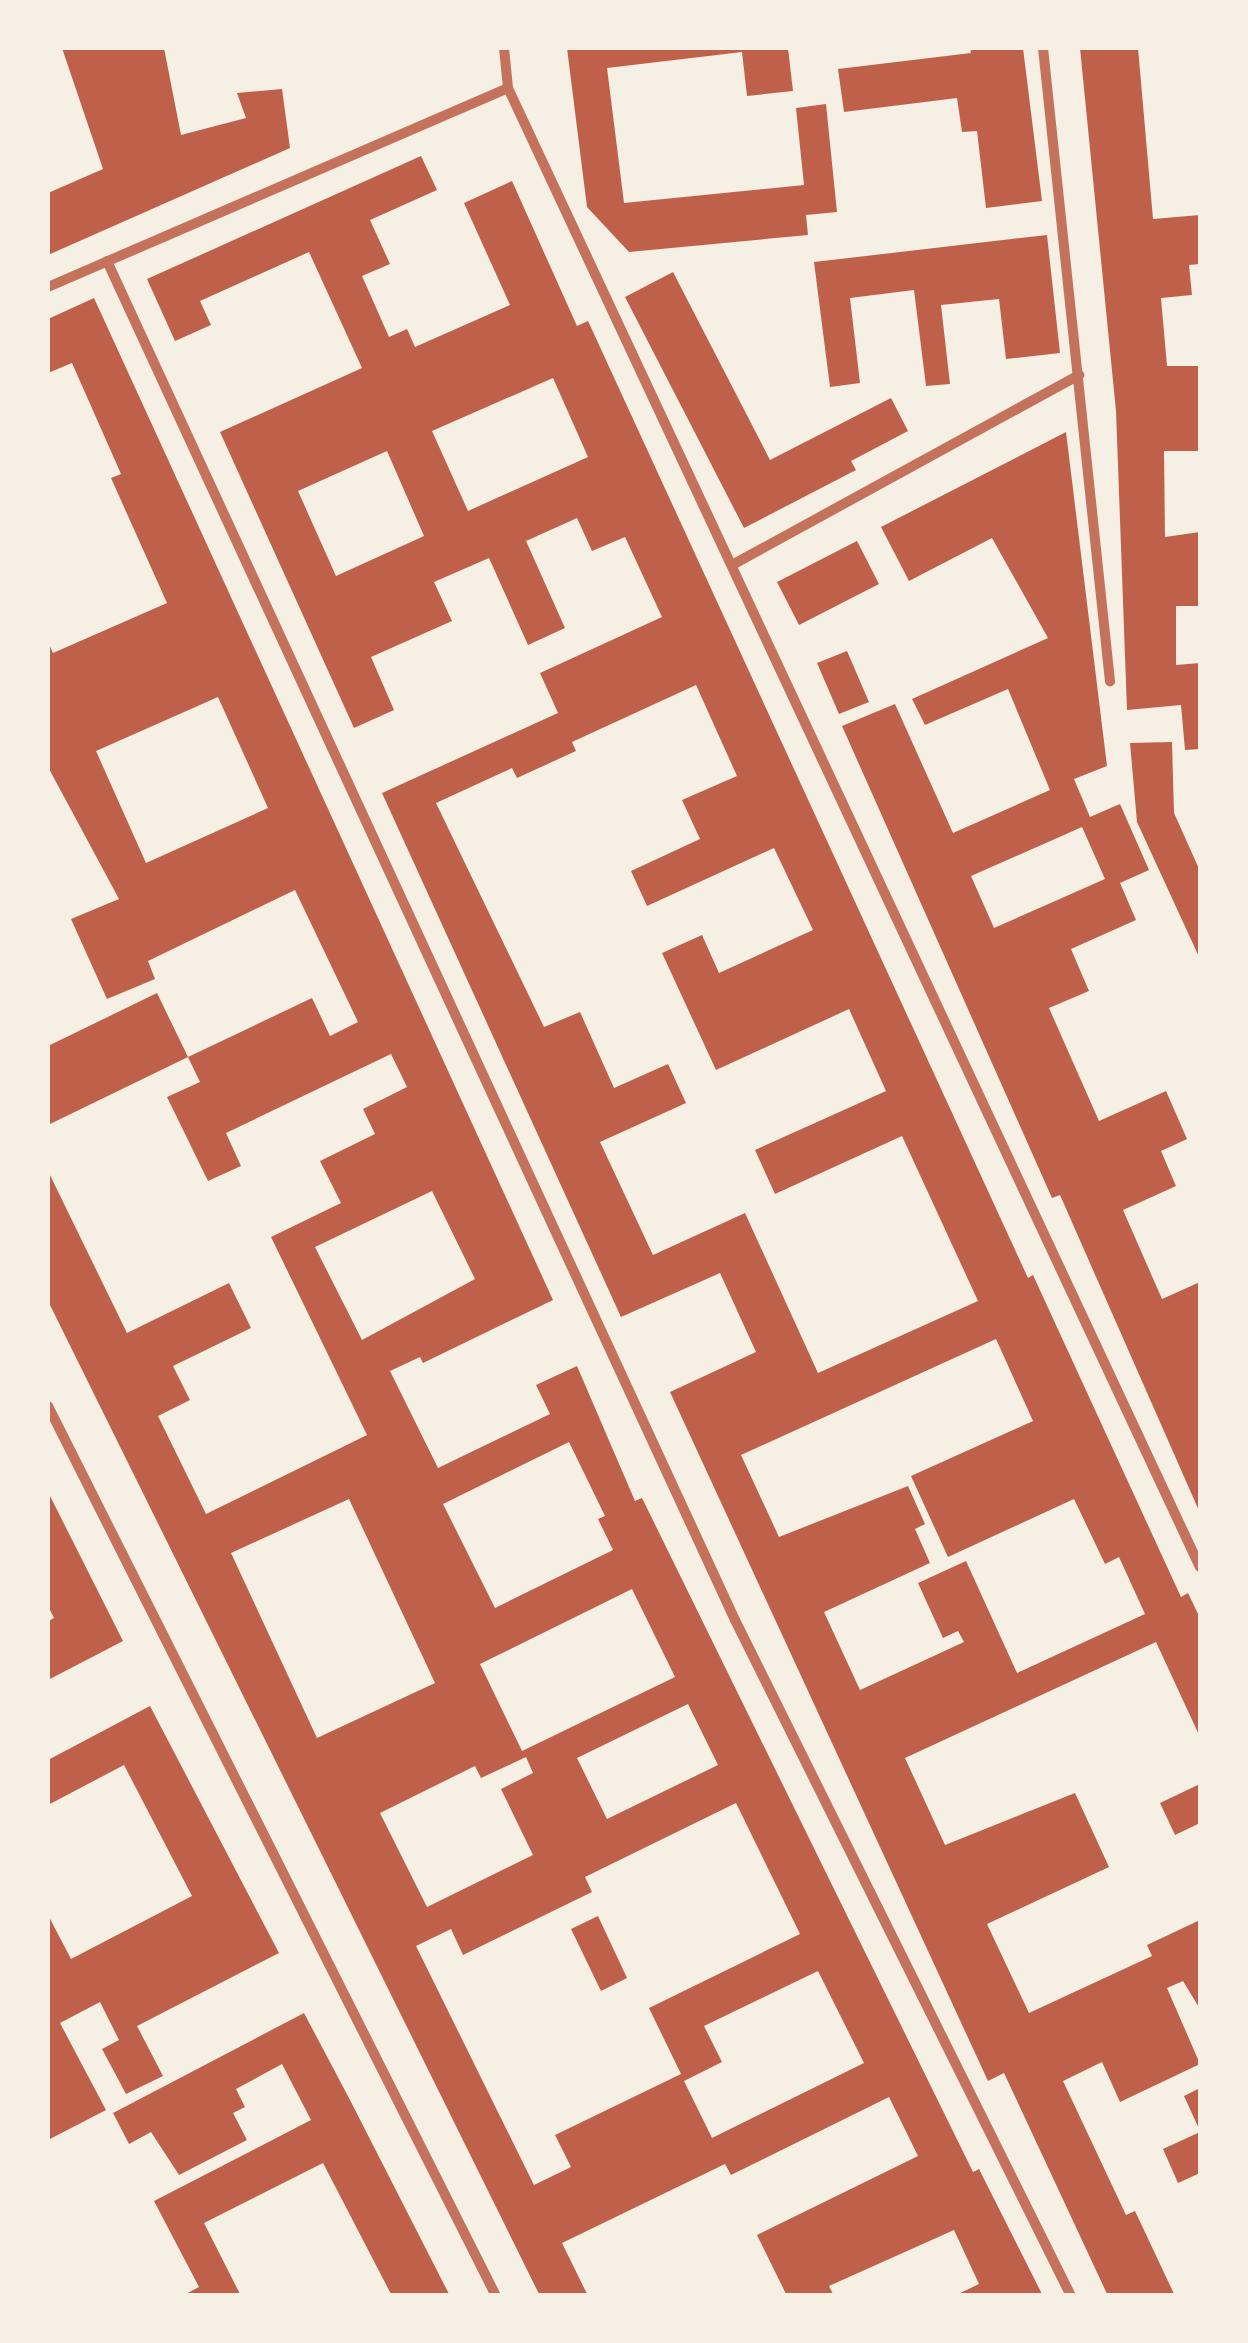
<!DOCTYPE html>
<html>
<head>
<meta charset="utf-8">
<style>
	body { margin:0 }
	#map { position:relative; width:1248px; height:2343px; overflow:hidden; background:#f6efe4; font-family:Barlow,sans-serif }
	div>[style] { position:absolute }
	.building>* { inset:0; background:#bf614a }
	.minor>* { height:10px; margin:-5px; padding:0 5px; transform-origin:5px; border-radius:5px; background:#c5725c }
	span { translate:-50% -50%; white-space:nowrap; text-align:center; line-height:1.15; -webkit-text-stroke:9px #f6efe4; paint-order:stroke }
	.frame { position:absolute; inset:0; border:50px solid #f6efe4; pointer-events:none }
</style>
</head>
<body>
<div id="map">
	<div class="building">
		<div style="clip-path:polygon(62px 48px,164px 48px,181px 135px,246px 118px,237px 93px,282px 89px,290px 148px,48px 255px,48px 193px,103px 169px)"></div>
		<div style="clip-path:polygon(567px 48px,788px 48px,793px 91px,747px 96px,742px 52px,607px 68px,624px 203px,804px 185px,796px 108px,826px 104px,837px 212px,806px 215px,808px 235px,629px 252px,587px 207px)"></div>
		<div style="clip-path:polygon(970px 48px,1023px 48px,1042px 201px,986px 208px,977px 131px,962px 132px,957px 98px,844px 112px,838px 69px,971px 53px)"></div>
		<div style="clip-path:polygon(1080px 48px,1138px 48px,1153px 219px,1200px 215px,1200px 264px,1189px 265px,1192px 295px,1161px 298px,1167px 366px,1200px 366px,1200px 451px,1164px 451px,1165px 537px,1200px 532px,1200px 606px,1176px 606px,1176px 665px,1200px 663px,1200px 749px,1185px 750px,1181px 705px,1127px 710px,1116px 411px)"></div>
		<div style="clip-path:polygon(evenodd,421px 156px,437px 190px,370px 220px,390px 264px,362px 276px,389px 337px,407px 329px,415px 347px,510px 305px,464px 203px,512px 181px,577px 326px,588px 321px,1028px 1278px,1033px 1275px,1181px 1597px,1188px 1593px,1200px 1618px,1200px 1737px,1156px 1642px,905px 1758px,945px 1845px,1075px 1793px,1109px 1867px,987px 1924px,1029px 2013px,1152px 1956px,1147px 1945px,1200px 1920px,1200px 2009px,1183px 1981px,1167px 1988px,1200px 2064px,1120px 2102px,1102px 2062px,1063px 2081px,1126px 2215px,1135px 2211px,1175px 2296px,1108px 2296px,1004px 2073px,988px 2081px,670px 1392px,756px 1352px,720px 1273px,621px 1317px,382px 793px,558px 713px,540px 673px,662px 617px,625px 537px,592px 551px,577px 518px,526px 541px,565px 628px,528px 645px,489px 558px,434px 582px,452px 621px,371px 657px,394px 710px,354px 728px,220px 432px,362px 368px,309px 252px,200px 301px,211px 325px,175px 341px,147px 279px,421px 156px,553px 378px,588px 457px,468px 511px,432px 431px,553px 378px,421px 156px,387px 451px,424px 536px,336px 576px,298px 491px,387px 451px,421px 156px,696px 685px,737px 776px,682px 800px,700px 839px,631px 871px,647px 906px,774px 848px,813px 930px,719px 973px,702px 935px,662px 953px,716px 1070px,849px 1009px,886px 1091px,755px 1150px,775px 1194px,902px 1136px,978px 1301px,818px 1373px,745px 1213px,653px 1255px,600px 1142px,686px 1103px,668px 1064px,614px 1088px,580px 1012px,544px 1027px,436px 803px,512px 768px,517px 778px,576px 751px,572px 742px,696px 685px,421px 156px,996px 1339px,1033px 1421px,911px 1476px,948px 1557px,1074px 1499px,1105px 1564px,1119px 1557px,1145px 1614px,1017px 1673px,966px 1561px,918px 1583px,943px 1638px,958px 1631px,964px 1642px,860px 1690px,824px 1612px,930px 1563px,915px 1529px,925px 1524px,908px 1486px,779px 1537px,741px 1455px,996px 1339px)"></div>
		<div style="clip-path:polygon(1047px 235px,1060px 353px,1006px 359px,999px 299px,941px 305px,950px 384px,926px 386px,914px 290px,850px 298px,860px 383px,830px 387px,814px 262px)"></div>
		<div style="clip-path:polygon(673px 272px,770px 460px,891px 398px,908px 431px,851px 461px,856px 470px,744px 528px,625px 297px)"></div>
		<div style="clip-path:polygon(evenodd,94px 298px,553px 1300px,423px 1363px,420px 1357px,390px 1371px,438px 1468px,550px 1414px,536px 1385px,577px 1366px,635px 1501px,642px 1498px,973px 2172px,979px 2169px,1043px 2296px,954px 2296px,979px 2284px,954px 2230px,829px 2286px,834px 2296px,787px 2296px,757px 2235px,918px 2156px,889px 2097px,731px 2175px,725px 2164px,562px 2243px,588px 2296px,540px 2296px,48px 1301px,48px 1171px,127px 1333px,229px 1283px,251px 1328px,173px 1366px,190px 1400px,158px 1416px,206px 1514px,367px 1435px,271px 1237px,341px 1203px,320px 1161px,375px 1134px,363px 1109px,407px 1087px,391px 1054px,226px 1133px,241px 1166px,208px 1181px,167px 1097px,200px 1082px,188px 1057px,48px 1125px,48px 1046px,157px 993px,188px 1057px,312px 998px,330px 1036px,358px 1022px,295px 890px,148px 961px,155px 979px,107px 999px,71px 919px,119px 899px,48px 767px,48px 642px,53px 653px,167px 603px,111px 478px,121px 474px,72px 363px,48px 373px,48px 319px,94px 298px,218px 697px,268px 808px,146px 863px,96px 751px,218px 697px,94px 298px,432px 1191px,475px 1279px,362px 1340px,315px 1247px,432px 1191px,94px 298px,569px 1442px,605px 1516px,598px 1519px,613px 1550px,495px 1608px,443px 1504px,569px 1442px,94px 298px,349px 1499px,435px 1683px,317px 1738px,231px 1553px,349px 1499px,94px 298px,632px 1589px,675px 1677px,522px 1751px,480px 1664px,632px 1589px,94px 298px,688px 1704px,718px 1765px,607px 1819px,577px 1758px,688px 1704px,94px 298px,526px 1757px,533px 1773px,501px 1789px,533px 1855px,427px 1907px,380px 1813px,475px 1766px,481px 1778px,526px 1757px,94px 298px,736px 1803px,800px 1934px,649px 2008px,681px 2074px,555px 2135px,571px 2167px,534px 2185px,416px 1946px,451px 1929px,463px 1955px,592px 1892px,585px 1877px,736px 1803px,94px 298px,818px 1971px,864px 2063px,712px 2138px,684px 2081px,722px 2062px,704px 2026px,818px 1971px)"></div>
		<div style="clip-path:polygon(evenodd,1066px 432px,1107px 766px,1074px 779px,1090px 817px,1120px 804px,1149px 870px,1120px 883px,1136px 920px,1071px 949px,1089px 991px,1049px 1008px,1099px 1121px,1166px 1091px,1187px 1139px,1161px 1151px,1176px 1186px,1123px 1210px,1162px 1299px,1200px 1282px,1200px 1513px,1060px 1195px,1052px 1198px,842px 726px,895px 704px,953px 833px,1050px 790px,1008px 689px,925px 725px,912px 699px,1048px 638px,992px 538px,909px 581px,881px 527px,1066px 432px,1082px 827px,1105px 879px,994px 928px,971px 876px,1082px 827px)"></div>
		<div style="clip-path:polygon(857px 541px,879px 584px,799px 625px,777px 582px)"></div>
		<div style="clip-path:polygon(847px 651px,869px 702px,839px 714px,817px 663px)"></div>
		<div style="clip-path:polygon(1172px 742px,1174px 813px,1200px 871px,1200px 959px,1137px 822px,1130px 743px)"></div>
		<div style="clip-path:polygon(48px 1492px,123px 1641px,48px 1680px,48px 1621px,54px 1618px,48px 1606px)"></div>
		<div style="clip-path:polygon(150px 1706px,279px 1953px,137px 2026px,163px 2076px,126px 2094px,102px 2049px,119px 2040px,100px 2002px,60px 2023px,106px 2110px,48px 2140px,48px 1915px,71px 1959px,192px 1896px,124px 1765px,48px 1805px,48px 1760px)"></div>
		<div style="clip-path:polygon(1200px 1784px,1200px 1823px,1175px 1835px,1160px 1803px)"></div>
		<div style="clip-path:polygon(598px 1916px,627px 1978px,601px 1991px,571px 1929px)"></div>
		<div style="clip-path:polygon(304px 2013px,350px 2100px,450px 2296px,392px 2296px,323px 2163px,204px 2223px,241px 2296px,182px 2296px,199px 2287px,154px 2201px,311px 2120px,282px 2064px,236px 2089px,245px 2107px,233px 2113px,247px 2140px,179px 2175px,151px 2132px,129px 2144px,113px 2113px)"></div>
		<div style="clip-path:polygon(1200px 2088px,1200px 2131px,1184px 2096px)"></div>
		<div style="clip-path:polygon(1200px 2132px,1200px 2173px,1178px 2183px,1163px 2149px)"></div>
	</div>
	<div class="minor">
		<div style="left:504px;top:48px;width:40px;rotate:84.3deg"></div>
		<div style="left:508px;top:88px;width:1633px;rotate:64.93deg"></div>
		<div style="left:1043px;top:48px;width:637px;rotate:83.96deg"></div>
		<div style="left:107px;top:261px;width:1497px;rotate:65.2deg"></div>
		<div style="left:735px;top:1620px;width:755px;rotate:63.57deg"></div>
		<div style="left:48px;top:287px;width:501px;rotate:-23.39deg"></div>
		<div style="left:732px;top:565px;width:396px;rotate:-28.7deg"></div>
		<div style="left:48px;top:1406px;width:996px;rotate:63.28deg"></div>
	</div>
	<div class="frame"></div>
</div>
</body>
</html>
